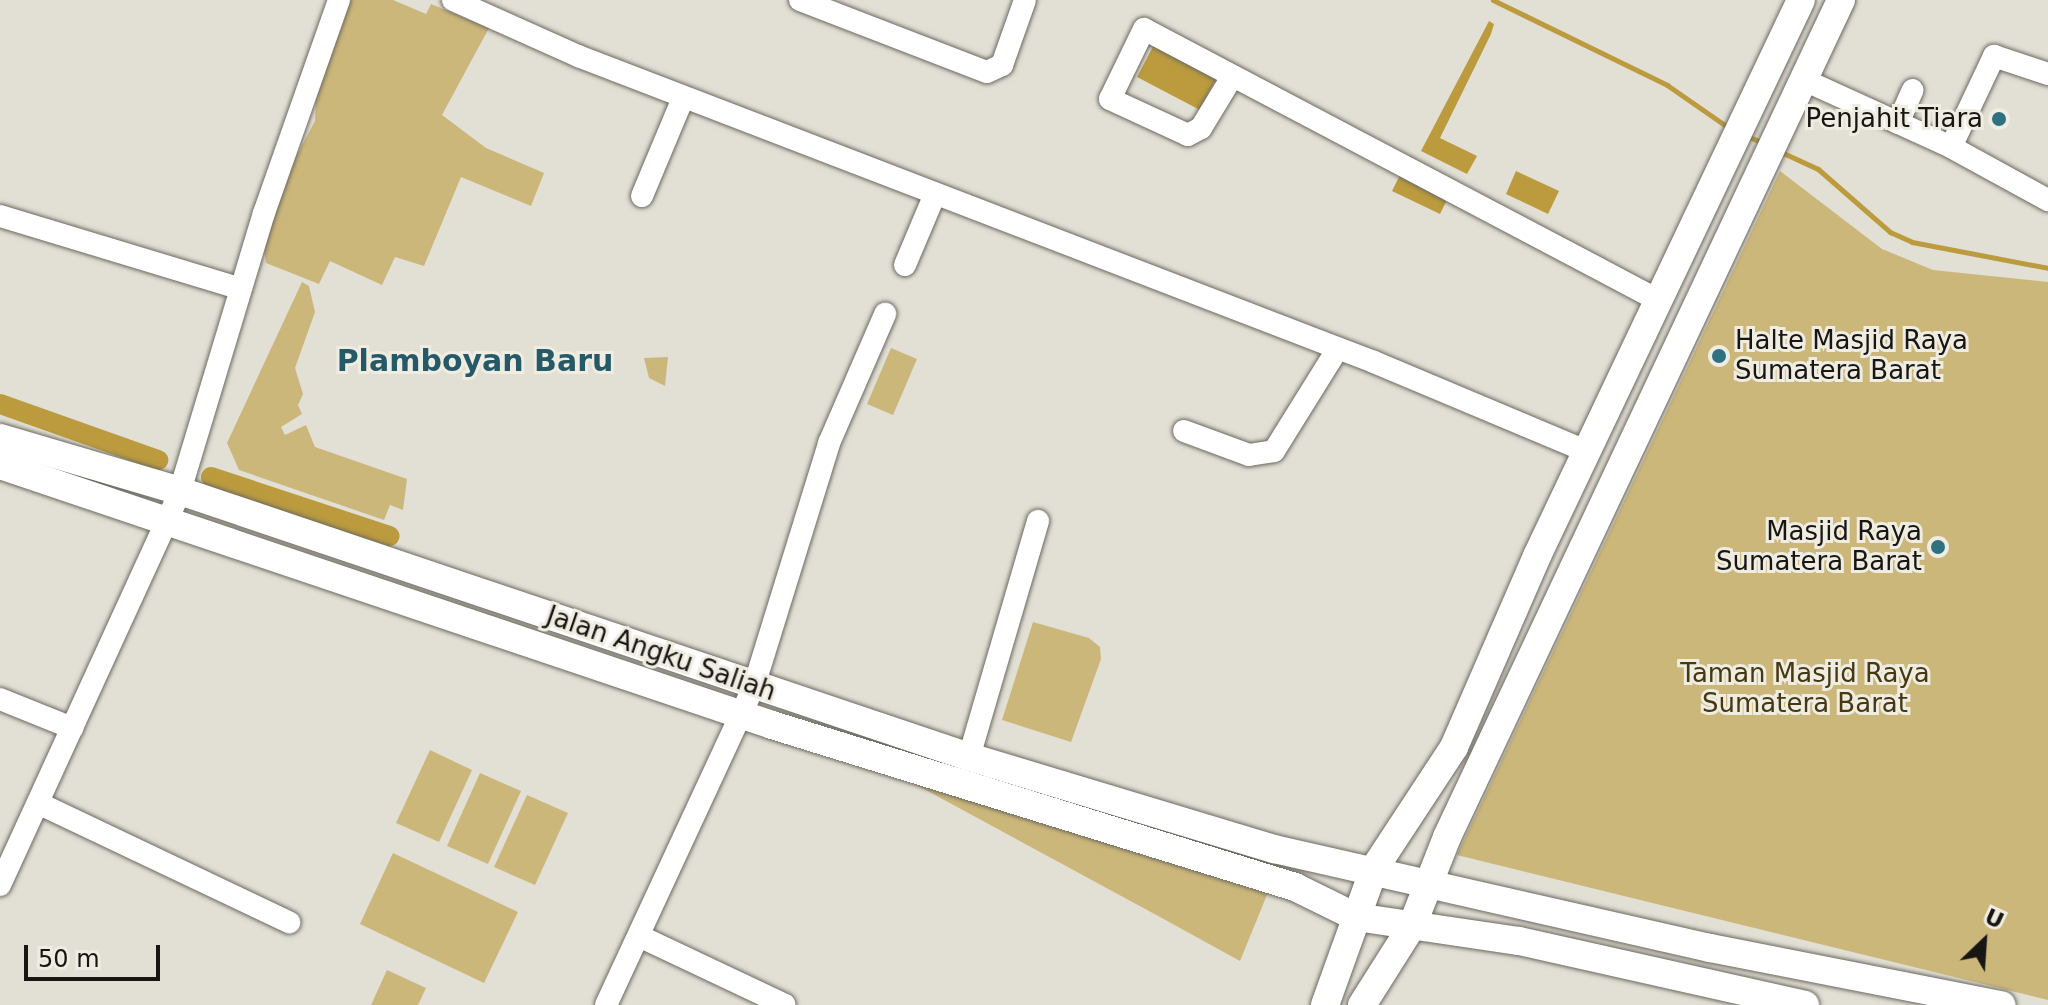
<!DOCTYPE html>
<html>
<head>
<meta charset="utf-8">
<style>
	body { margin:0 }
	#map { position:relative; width:2048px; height:1005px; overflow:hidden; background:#e2dfd5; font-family:"DejaVu Sans",sans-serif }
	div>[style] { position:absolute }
	.green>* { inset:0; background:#ccb77b }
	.water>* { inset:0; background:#bb9b3e }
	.stream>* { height:5px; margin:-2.5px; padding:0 2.5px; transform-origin:2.5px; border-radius:2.5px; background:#bb9b3e }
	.canal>* { height:20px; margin:-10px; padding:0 10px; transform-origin:10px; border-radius:10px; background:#bb9b3e }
	.roads { filter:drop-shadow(0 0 2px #6c6961) drop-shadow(0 0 2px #6c6961) }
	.minor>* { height:22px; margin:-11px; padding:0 11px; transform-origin:11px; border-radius:11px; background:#fff }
	.major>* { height:28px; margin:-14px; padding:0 14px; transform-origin:14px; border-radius:14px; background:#fff }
	.dots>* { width:22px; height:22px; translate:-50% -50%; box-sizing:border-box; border:4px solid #efece2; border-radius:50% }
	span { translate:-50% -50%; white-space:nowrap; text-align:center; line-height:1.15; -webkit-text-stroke:6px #efece2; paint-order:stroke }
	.poi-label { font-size:26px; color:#171612 }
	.right { translate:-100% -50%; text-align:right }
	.left { translate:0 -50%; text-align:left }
	.street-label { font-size:26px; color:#171612 }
	.park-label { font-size:26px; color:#463811 }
	.quarter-label { font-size:30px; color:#255968; font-weight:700 }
	.north { position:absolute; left:1944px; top:901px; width:80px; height:80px; -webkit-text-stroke:6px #efece2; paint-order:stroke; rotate:25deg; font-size:22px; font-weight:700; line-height:32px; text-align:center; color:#171612 }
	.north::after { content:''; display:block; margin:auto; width:28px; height:36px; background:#171612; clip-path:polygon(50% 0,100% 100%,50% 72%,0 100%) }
	.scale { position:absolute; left:24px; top:945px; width:136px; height:36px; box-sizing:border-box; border:4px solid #171612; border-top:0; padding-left:10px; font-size:24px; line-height:28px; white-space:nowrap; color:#171612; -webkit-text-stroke:6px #efece2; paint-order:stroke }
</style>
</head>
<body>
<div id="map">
	<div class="green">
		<div style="clip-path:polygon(344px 0,393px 0,426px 14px,431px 4px,489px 28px,442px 115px,486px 148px,544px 173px,531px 206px,461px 177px,424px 266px,395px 257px,382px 285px,330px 261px,319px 284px,266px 263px,263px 244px,286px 175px,315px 121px,317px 72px)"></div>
		<div style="clip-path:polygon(1780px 171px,1882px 249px,1933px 270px,2048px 282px,2048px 1000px,1457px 855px)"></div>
		<div style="clip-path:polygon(302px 282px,309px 286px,315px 312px,295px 368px,303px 394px,298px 405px,302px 414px,281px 427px,285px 435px,306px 425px,315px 447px,407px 479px,403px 510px,390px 505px,384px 520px,239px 470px,227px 443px)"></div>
		<div style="clip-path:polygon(891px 348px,917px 359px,893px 415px,867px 404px)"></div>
		<div style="clip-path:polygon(668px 357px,665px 386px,649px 378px,644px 358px)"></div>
		<div style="clip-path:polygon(1033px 622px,1089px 638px,1100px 647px,1101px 659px,1071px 742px,1002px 720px)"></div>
		<div style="clip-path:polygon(430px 750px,472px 770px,439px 842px,396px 823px)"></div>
		<div style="clip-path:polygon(480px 773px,521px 791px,488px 864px,447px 846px)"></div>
		<div style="clip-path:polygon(900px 776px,1269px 890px,1240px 961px,1160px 917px)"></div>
		<div style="clip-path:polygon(527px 795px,568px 813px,535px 885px,494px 867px)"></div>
		<div style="clip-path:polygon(393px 853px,518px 912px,484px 983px,360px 924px)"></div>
		<div style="clip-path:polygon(387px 970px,426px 988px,418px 1005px,371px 1005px)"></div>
	</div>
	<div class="water">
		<div style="clip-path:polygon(1489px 21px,1494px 24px,1491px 34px,1440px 138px,1477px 156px,1467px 174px,1421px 151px)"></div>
		<div style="clip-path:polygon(1157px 39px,1220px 71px,1200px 110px,1137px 77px)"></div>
		<div style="clip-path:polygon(1516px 171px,1559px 191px,1548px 214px,1506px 194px)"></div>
		<div style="clip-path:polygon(1401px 173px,1449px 196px,1440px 214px,1392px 191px)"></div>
	</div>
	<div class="stream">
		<div style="left:1493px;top:0;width:194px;rotate:26deg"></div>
		<div style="left:1667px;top:85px;width:75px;rotate:34.7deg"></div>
		<div style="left:1745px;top:135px;width:22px;rotate:24deg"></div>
		<div style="left:1781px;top:152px;width:41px;rotate:24.7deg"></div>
		<div style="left:1818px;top:169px;width:96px;rotate:41.2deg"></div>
		<div style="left:1890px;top:232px;width:24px;rotate:24deg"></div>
		<div style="left:1912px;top:242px;width:138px;rotate:10.8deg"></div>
	</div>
	<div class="canal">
		<div style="left:0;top:404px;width:168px;rotate:19.5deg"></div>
		<div style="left:211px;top:477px;width:188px;rotate:18.3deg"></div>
	</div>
	<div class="roads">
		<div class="minor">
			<div style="left:453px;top:0;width:137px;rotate:24.1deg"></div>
			<div style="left:578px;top:56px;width:853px;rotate:21.03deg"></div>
			<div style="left:1374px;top:362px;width:232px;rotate:22.8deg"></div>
			<div style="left:800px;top:0;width:200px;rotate:21.1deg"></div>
			<div style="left:987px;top:72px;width:17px;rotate:-25deg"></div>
			<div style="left:1002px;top:65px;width:69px;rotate:-70.5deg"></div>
			<div style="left:1232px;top:77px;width:60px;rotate:121.3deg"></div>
			<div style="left:1201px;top:128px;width:15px;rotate:152deg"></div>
			<div style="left:1188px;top:135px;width:86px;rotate:-155.2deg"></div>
			<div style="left:1110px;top:99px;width:78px;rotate:-64.1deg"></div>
			<div style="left:1144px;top:29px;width:583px;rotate:27.8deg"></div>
			<div style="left:1802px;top:79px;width:164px;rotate:24.5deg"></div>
			<div style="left:1951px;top:147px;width:111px;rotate:28.7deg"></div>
			<div style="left:1898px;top:123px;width:36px;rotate:-66deg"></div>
			<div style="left:1951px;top:147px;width:101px;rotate:-64.7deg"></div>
			<div style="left:1994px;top:56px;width:57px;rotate:18.4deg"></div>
			<div style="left:642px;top:196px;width:106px;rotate:-67.3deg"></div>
			<div style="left:0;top:216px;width:250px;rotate:16.8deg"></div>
			<div style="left:905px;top:265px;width:77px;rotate:-67.1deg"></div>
			<div style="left:1184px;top:431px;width:69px;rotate:20.3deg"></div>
			<div style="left:1249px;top:455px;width:25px;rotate:-9deg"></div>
			<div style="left:1274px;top:451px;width:121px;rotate:-58.1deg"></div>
			<div style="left:0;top:699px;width:78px;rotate:21.9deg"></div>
			<div style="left:969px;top:757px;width:246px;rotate:-73.7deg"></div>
			<div style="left:40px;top:804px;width:276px;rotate:25.4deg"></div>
			<div style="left:0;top:885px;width:433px;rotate:-65.4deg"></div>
			<div style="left:180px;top:491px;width:290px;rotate:-73.2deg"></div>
			<div style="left:264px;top:213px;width:226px;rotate:-70.6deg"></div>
			<div style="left:639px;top:936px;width:161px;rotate:25.3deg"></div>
			<div style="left:606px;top:1005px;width:352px;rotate:-65.1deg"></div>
			<div style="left:754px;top:686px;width:254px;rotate:-72.8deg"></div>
			<div style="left:829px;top:443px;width:141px;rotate:-66.5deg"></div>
		</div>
		<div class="major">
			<div style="left:0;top:438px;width:188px;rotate:16.4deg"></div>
			<div style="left:180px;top:491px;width:833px;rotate:18.63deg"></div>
			<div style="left:969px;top:757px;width:319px;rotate:16.8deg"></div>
			<div style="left:1274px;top:849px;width:447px;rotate:12.8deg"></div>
			<div style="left:1710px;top:948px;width:297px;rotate:11.1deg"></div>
			<div style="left:0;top:465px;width:815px;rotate:18.61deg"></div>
			<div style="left:772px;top:725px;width:548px;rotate:17.21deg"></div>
			<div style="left:1295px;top:887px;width:68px;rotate:26.2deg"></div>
			<div style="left:1356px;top:917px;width:165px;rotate:8.4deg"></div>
			<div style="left:1519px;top:941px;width:293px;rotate:12.6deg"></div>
			<div style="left:1325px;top:1005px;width:145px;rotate:-70.2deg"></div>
			<div style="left:1374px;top:869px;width:146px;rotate:-56.7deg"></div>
			<div style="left:1454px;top:747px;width:208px;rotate:-66.5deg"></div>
			<div style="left:1537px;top:556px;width:615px;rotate:-64.6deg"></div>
			<div style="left:1362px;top:1005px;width:93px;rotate:-57.7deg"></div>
			<div style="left:1412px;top:926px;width:96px;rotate:-68.5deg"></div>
			<div style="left:1447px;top:837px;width:925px;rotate:-64.79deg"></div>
		</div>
	</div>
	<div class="dots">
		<div style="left:1999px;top:119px;background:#2e7183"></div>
		<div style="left:1719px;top:356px;background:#2e7183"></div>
		<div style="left:1938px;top:547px;background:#2e7183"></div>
	</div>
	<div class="poi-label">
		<span class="right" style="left:1983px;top:119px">Penjahit Tiara</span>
		<span class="left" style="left:1735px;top:356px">Halte Masjid Raya<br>Sumatera Barat</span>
		<span class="right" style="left:1922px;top:547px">Masjid Raya<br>Sumatera Barat</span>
	</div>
	<div class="street-label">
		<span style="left:661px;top:654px;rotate:19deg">Jalan Angku Saliah</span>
	</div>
	<div class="park-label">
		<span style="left:1805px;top:689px">Taman Masjid Raya<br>Sumatera Barat</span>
	</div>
	<div class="quarter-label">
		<span style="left:475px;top:361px">Plamboyan Baru</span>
	</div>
	<div class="north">U</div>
	<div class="scale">50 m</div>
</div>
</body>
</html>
